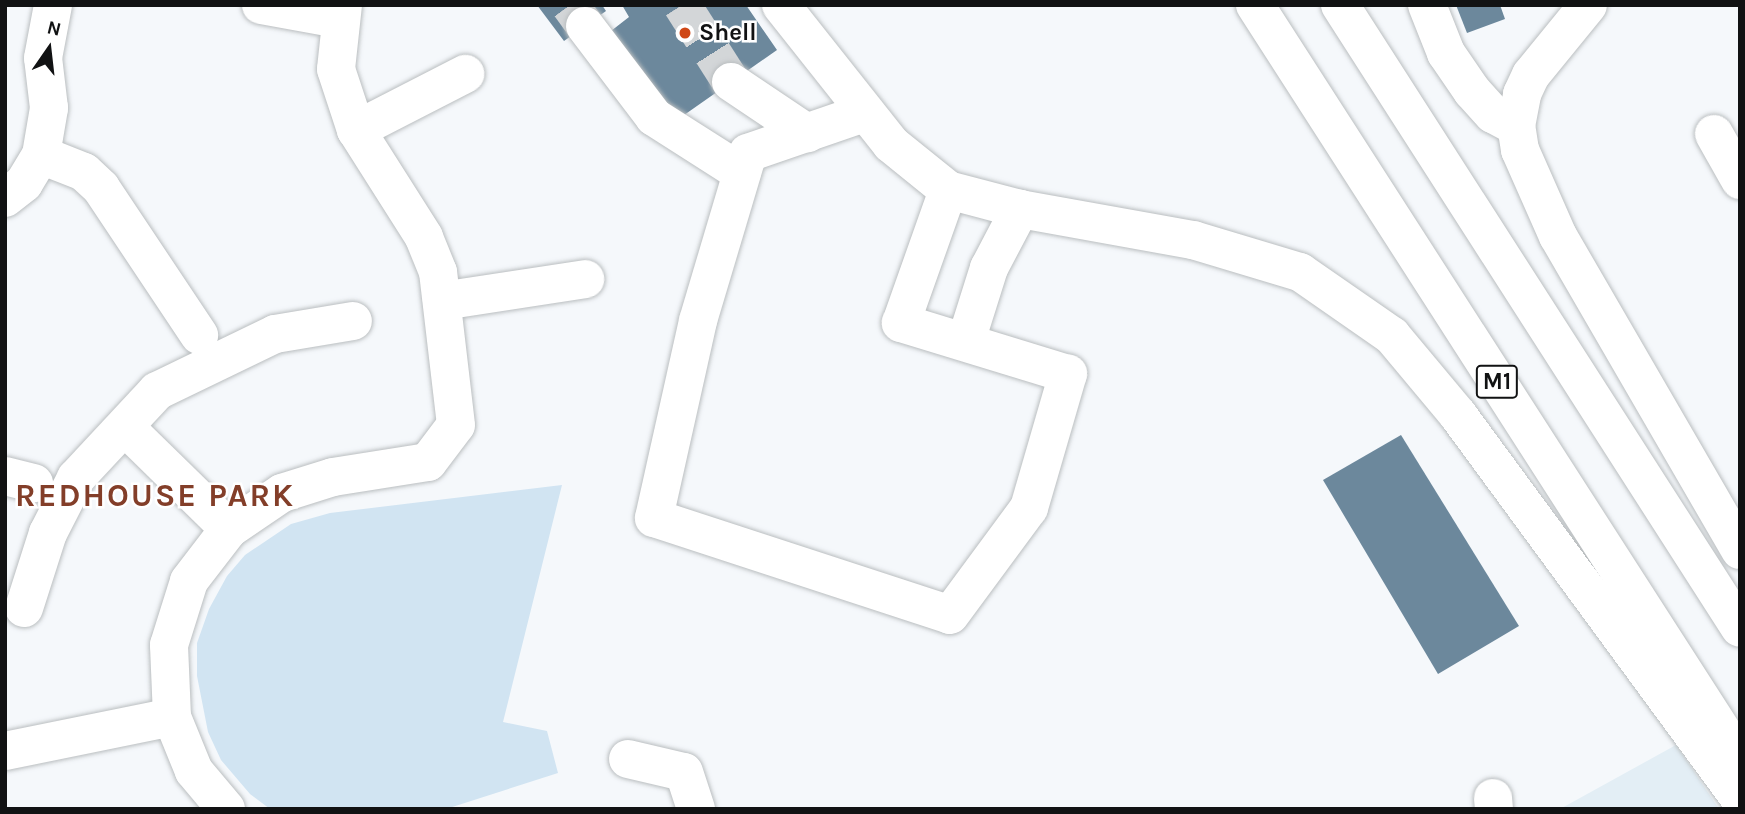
<!DOCTYPE html>
<html>
<head>
<meta charset="utf-8">
<style>
	body { margin:0 }
	#map { position:relative; width:1745px; height:814px; overflow:hidden; background:#f5f8fb; font-family:Karla,sans-serif }
	div>[style] { position:absolute }
	.built>* { inset:0; background:#e3eef5 }
	.green>* { inset:0; background:#d1e4f2 }
	.building>* { inset:0; background:#6c889c }
	.minor-tunnel>* { height:38px; margin-top:-19px; transform-origin:0; background:repeating-linear-gradient(90deg,#d3d6d8 0 38px,transparent 0 57px) }
	.roads { filter:drop-shadow(0 0 2px #babec0) drop-shadow(0 0 2px #babec0) }
	.minor>* { height:38px; margin:-19px; padding:0 19px; transform-origin:19px; border-radius:19px; background:#fff }
	.highway>* { height:38px; margin:-19px; padding:0 19px; transform-origin:19px; border-radius:19px; background:#fff }
	.dots>* { width:19px; height:19px; translate:-50% -50%; box-sizing:border-box; border:4px solid #fff; border-radius:50% }
	span { translate:-50% -50%; white-space:nowrap; text-align:center; line-height:1.15; -webkit-text-stroke:5px #fff; paint-order:stroke }
	.shield-label span { padding:2px 5px; background:#fff; border:2px solid; border-radius:5px; -webkit-text-stroke-width:0 }
	.shield-label { font-size:23px; color:#111213; font-weight:700 }
	.poi-label { font-size:24px; color:#111213; font-weight:700 }
	.left { translate:0 -50%; text-align:left }
	.district-label { font-size:32px; color:#833e29; font-weight:700; letter-spacing:2px }
	.frame { position:absolute; inset:0; border:7px solid #111213; pointer-events:none }
	.north { position:absolute; left:14px; top:14px; width:70px; height:70px; -webkit-text-stroke:5px #fff; paint-order:stroke; rotate:14deg; font-size:19px; font-weight:700; line-height:28px; text-align:center; color:#111213 }
	.north::after { content:''; display:block; margin:auto; width:24px; height:32px; background:#111213; clip-path:polygon(50% 0,100% 100%,50% 72%,0 100%) }
</style>
</head>
<body>
<div id="map">
	<div class="built">
		<div style="clip-path:polygon(1676px 745px,1719px 809px,1560px 809px)"></div>
	</div>
	<div class="green">
		<div style="clip-path:polygon(562px 485px,503px 722px,547px 731px,558px 773px,446px 809px,270px 809px,250px 794px,221px 760px,208px 732px,197px 676px,197px 643px,209px 609px,227px 576px,245px 555px,291px 524px,330px 513px)"></div>
	</div>
	<div class="building">
		<div style="clip-path:polygon(537px 5px,602px 5px,606px 11px,564px 41px)"></div>
		<div style="clip-path:polygon(622px 5px,746px 5px,777px 50px,677px 120px,611px 31px,629px 17px)"></div>
		<div style="clip-path:polygon(1456px 5px,1500px 5px,1505px 19px,1467px 33px)"></div>
		<div style="clip-path:polygon(1401px 435px,1519px 626px,1438px 674px,1323px 480px)"></div>
	</div>
	<div class="minor-tunnel">
		<div style="left:570px;top:5px;width:26px;rotate:54deg"></div>
		<div style="left:682px;top:5px;width:91px;rotate:57.5deg"></div>
	</div>
	<div class="roads">
		<div class="minor">
			<div style="left:261px;top:5px;width:78px;rotate:10.3deg"></div>
			<div style="left:781px;top:5px;width:177px;rotate:51.6deg"></div>
			<div style="left:891px;top:144px;width:73px;rotate:38.9deg"></div>
			<div style="left:948px;top:190px;width:74px;rotate:14.8deg"></div>
			<div style="left:1020px;top:209px;width:176px;rotate:10.2deg"></div>
			<div style="left:1427px;top:5px;width:52px;rotate:68.4deg"></div>
			<div style="left:1446px;top:53px;width:46px;rotate:55.6deg"></div>
			<div style="left:1472px;top:91px;width:31px;rotate:48deg"></div>
			<div style="left:1493px;top:114px;width:26px;rotate:28deg"></div>
			<div style="left:585px;top:26px;width:114px;rotate:52.8deg"></div>
			<div style="left:654px;top:117px;width:104px;rotate:32.5deg"></div>
			<div style="left:731px;top:82px;width:92px;rotate:33.9deg"></div>
			<div style="left:864px;top:113px;width:123px;rotate:161deg"></div>
			<div style="left:748px;top:153px;width:175px;rotate:106.6deg"></div>
			<div style="left:698px;top:321px;width:202px;rotate:102.6deg"></div>
			<div style="left:654px;top:518px;width:311px;rotate:18.1deg"></div>
			<div style="left:950px;top:615px;width:133px;rotate:-53.6deg"></div>
			<div style="left:1029px;top:508px;width:140px;rotate:-73.8deg"></div>
			<div style="left:1068px;top:374px;width:175px;rotate:-163deg"></div>
			<div style="left:901px;top:323px;width:141px;rotate:-70.5deg"></div>
			<div style="left:356px;top:130px;width:123px;rotate:-27.2deg"></div>
			<div style="left:1714px;top:134px;width:53px;rotate:60.5deg"></div>
			<div style="left:1520px;top:150px;width:24px;rotate:-99deg"></div>
			<div style="left:1516px;top:126px;width:33px;rotate:-79deg"></div>
			<div style="left:1522px;top:94px;width:21px;rotate:-65deg"></div>
			<div style="left:1531px;top:75px;width:90px;rotate:-50.8deg"></div>
			<div style="left:41px;top:155px;width:46px;rotate:21.6deg"></div>
			<div style="left:84px;top:172px;width:23px;rotate:43deg"></div>
			<div style="left:101px;top:188px;width:177px;rotate:56.3deg"></div>
			<div style="left:5px;top:198px;width:24px;rotate:-38deg"></div>
			<div style="left:24px;top:183px;width:33px;rotate:-59deg"></div>
			<div style="left:41px;top:155px;width:48px;rotate:-80.3deg"></div>
			<div style="left:49px;top:108px;width:50px;rotate:-96.8deg"></div>
			<div style="left:43px;top:58px;width:54px;rotate:-79.3deg"></div>
			<div style="left:442px;top:301px;width:145px;rotate:-8.7deg"></div>
			<div style="left:966px;top:341px;width:77px;rotate:-72.5deg"></div>
			<div style="left:989px;top:268px;width:67px;rotate:-62.3deg"></div>
			<div style="left:125px;top:427px;width:146px;rotate:44.4deg"></div>
			<div style="left:5px;top:476px;width:30px;rotate:14deg"></div>
			<div style="left:24px;top:608px;width:79px;rotate:-72.3deg"></div>
			<div style="left:48px;top:533px;width:62px;rotate:-63deg"></div>
			<div style="left:76px;top:478px;width:119px;rotate:-47deg"></div>
			<div style="left:157px;top:391px;width:131px;rotate:-25.8deg"></div>
			<div style="left:275px;top:334px;width:79px;rotate:-9.5deg"></div>
			<div style="left:5px;top:751px;width:170px;rotate:-11.5deg"></div>
			<div style="left:628px;top:759px;width:57px;rotate:13.1deg"></div>
			<div style="left:684px;top:772px;width:39px;rotate:72deg"></div>
			<div style="left:1493px;top:798px;width:11px;rotate:85deg"></div>
			<div style="left:226px;top:809px;width:50px;rotate:-130.1deg"></div>
			<div style="left:194px;top:771px;width:58px;rotate:-112.2deg"></div>
			<div style="left:172px;top:717px;width:72px;rotate:-92.4deg"></div>
			<div style="left:169px;top:645px;width:67px;rotate:-72.6deg"></div>
			<div style="left:189px;top:581px;width:66px;rotate:-52.4deg"></div>
			<div style="left:229px;top:529px;width:64px;rotate:-34.2deg"></div>
			<div style="left:282px;top:493px;width:53px;rotate:-17.4deg"></div>
			<div style="left:333px;top:477px;width:96px;rotate:-9deg"></div>
			<div style="left:428px;top:462px;width:46px;rotate:-52.9deg"></div>
			<div style="left:456px;top:425px;width:154px;rotate:-96.7deg"></div>
			<div style="left:438px;top:272px;width:38px;rotate:-112deg"></div>
			<div style="left:424px;top:237px;width:127px;rotate:-122.4deg"></div>
			<div style="left:356px;top:130px;width:64px;rotate:-108.2deg"></div>
			<div style="left:336px;top:69px;width:64px;rotate:-83.8deg"></div>
		</div>
		<div class="highway">
			<div style="left:1255px;top:5px;width:897px;rotate:57.25deg"></div>
			<div style="left:1340px;top:5px;width:740px;rotate:57.3deg"></div>
			<div style="left:1520px;top:150px;width:94px;rotate:66.2deg"></div>
			<div style="left:1558px;top:236px;width:363px;rotate:59.9deg"></div>
			<div style="left:1193px;top:240px;width:112px;rotate:16.7deg"></div>
			<div style="left:1300px;top:272px;width:112px;rotate:34.8deg"></div>
			<div style="left:1392px;top:336px;width:103px;rotate:50.1deg"></div>
			<div style="left:1458px;top:415px;width:476px;rotate:53.7deg"></div>
		</div>
	</div>
	<div class="dots">
		<div style="left:685px;top:33px;background:#cf4716"></div>
	</div>
	<div class="shield-label">
		<span style="left:1497px;top:382px">M1</span>
	</div>
	<div class="poi-label">
		<span class="left" style="left:699px;top:33px">Shell</span>
	</div>
	<div class="district-label">
		<span style="left:155px;top:496px">REDHOUSE PARK</span>
	</div>
	<div class="frame"></div>
	<div class="north">N</div>
</div>
</body>
</html>
